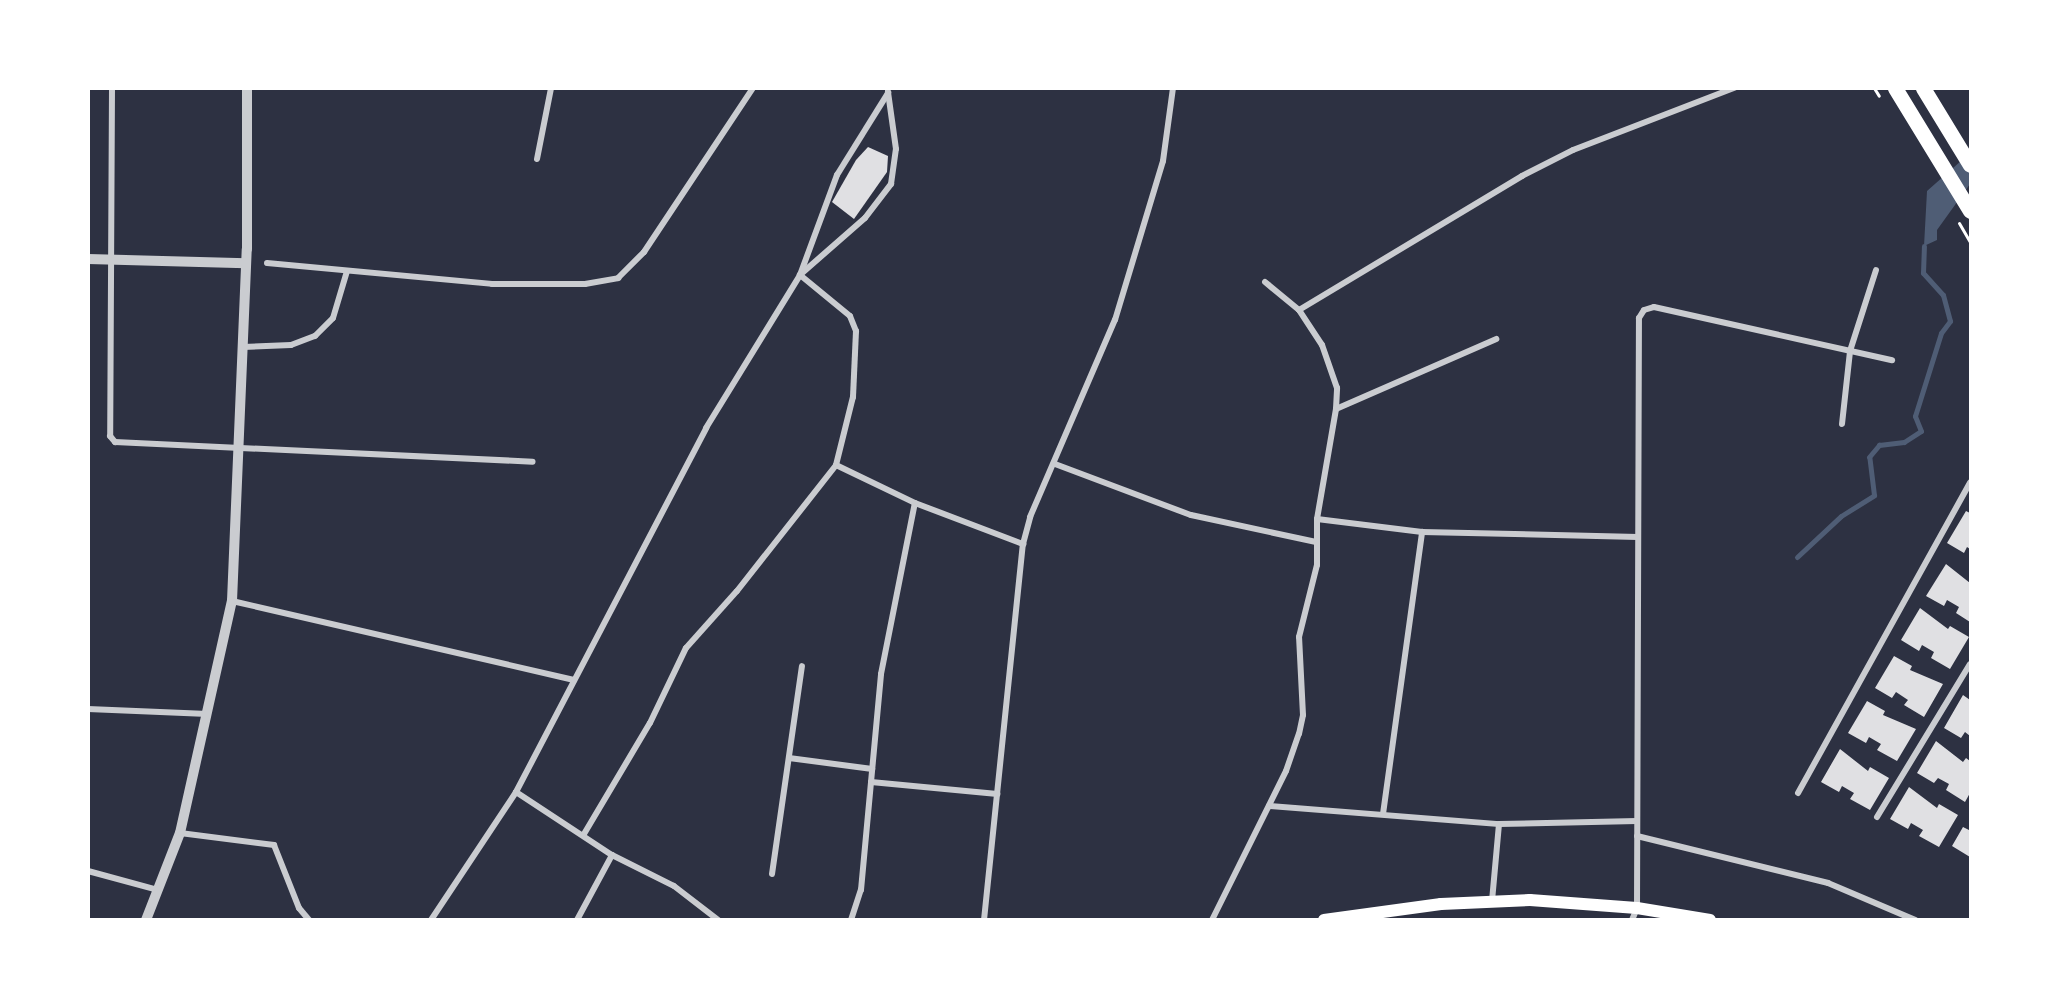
<!DOCTYPE html>
<html>
<head>
<meta charset="utf-8">
<style>
	body { margin:0 }
	#map { position:relative; width:2059px; height:1008px; overflow:hidden; background:#2d3142; font-family:"Exo 2",sans-serif }
	div>[style] { position:absolute }
	.water>* { inset:0; background:#4f5d75 }
	.stream>* { height:5px; margin:-2.5px; padding:0 2.5px; transform-origin:2.5px; border-radius:2.5px; background:#4f5d75 }
	.building>* { inset:0; background:#e0e0e3 }
	.path>* { height:3px; margin:-1.5px; padding:0 1.5px; transform-origin:1.5px; border-radius:1.5px; background:#fff }
	.minor>* { height:6px; margin:-3px; padding:0 3px; transform-origin:3px; border-radius:3px; background:#caccd0 }
	.tertiary>* { height:10px; margin:-5px; padding:0 5px; transform-origin:5px; border-radius:5px; background:#caccd0 }
	.secondary>* { height:12px; margin:-6px; padding:0 6px; transform-origin:6px; border-radius:6px; background:#fff }
	.primary>* { height:15px; margin:-7.5px; padding:0 7.5px; transform-origin:7.5px; border-radius:7.5px; background:#fff }
	span { translate:-50% -50%; white-space:nowrap; text-align:center; line-height:1.15; -webkit-text-stroke:6px #fff; paint-order:stroke }
	.frame { position:absolute; inset:0; border:90px solid #fff; pointer-events:none }
</style>
</head>
<body>
<div id="map">
	<div class="water">
		<div style="clip-path:polygon(1970px 153px,1970px 184px,1937px 230px,1937px 240px,1924px 246px,1927px 191px)"></div>
	</div>
	<div class="stream">
		<div style="left:1797px;top:557px;width:60px;rotate:-43deg"></div>
		<div style="left:1841px;top:516px;width:39px;rotate:-32deg"></div>
		<div style="left:1874px;top:495px;width:38px;rotate:-97deg"></div>
		<div style="left:1869px;top:457px;width:16px;rotate:-50deg"></div>
		<div style="left:1879px;top:445px;width:25px;rotate:-7deg"></div>
		<div style="left:1904px;top:442px;width:20px;rotate:-33deg"></div>
		<div style="left:1921px;top:431px;width:16px;rotate:-112deg"></div>
		<div style="left:1915px;top:416px;width:87px;rotate:-72.6deg"></div>
		<div style="left:1941px;top:333px;width:15px;rotate:-53deg"></div>
		<div style="left:1950px;top:321px;width:27px;rotate:-105deg"></div>
		<div style="left:1943px;top:295px;width:30px;rotate:-132deg"></div>
		<div style="left:1923px;top:273px;width:27px;rotate:-88deg"></div>
	</div>
	<div class="building">
		<div style="clip-path:polygon(868px 147px,888px 156px,887px 172px,854px 219px,832px 202px,856px 160px)"></div>
		<div style="clip-path:polygon(1966px 511px,1970px 513px,1970px 549px,1967px 547px,1964px 553px,1947px 543px)"></div>
		<div style="clip-path:polygon(1946px 564px,1970px 583px,1970px 622px,1956px 613px,1959px 607px,1947px 600px,1944px 606px,1926px 596px)"></div>
		<div style="clip-path:polygon(1920px 608px,1948px 629px,1950px 626px,1969px 637px,1950px 669px,1931px 658px,1934px 652px,1922px 645px,1919px 651px,1901px 640px)"></div>
		<div style="clip-path:polygon(1894px 656px,1912px 666px,1910px 670px,1943px 684px,1924px 717px,1904px 705px,1908px 700px,1896px 692px,1892px 698px,1875px 688px)"></div>
		<div style="clip-path:polygon(1963px 695px,1970px 700px,1970px 736px,1965px 732px,1961px 738px,1944px 728px)"></div>
		<div style="clip-path:polygon(1867px 701px,1885px 711px,1883px 715px,1916px 729px,1897px 761px,1877px 750px,1881px 744px,1869px 737px,1866px 743px,1848px 733px)"></div>
		<div style="clip-path:polygon(1936px 741px,1963px 762px,1966px 758px,1970px 761px,1970px 793px,1965px 802px,1946px 790px,1949px 784px,1938px 778px,1934px 783px,1917px 773px)"></div>
		<div style="clip-path:polygon(1840px 749px,1868px 771px,1870px 767px,1889px 778px,1870px 810px,1850px 799px,1854px 793px,1842px 786px,1839px 792px,1821px 782px)"></div>
		<div style="clip-path:polygon(1909px 787px,1937px 808px,1939px 804px,1958px 815px,1939px 847px,1919px 836px,1923px 830px,1911px 823px,1908px 829px,1890px 819px)"></div>
		<div style="clip-path:polygon(1963px 827px,1969px 830px,1970px 827px,1970px 857px,1952px 846px)"></div>
	</div>
	<div class="path">
		<div style="left:1874px;top:88px;width:9px;rotate:58deg"></div>
		<div style="left:1959px;top:223px;width:22px;rotate:60deg"></div>
	</div>
	<div class="minor">
		<div style="left:112px;top:88px;width:348px;rotate:90.3deg"></div>
		<div style="left:110px;top:436px;width:8px;rotate:50deg"></div>
		<div style="left:115px;top:442px;width:418px;rotate:2.7deg"></div>
		<div style="left:537px;top:159px;width:72px;rotate:-78.8deg"></div>
		<div style="left:267px;top:263px;width:226px;rotate:5.3deg"></div>
		<div style="left:492px;top:284px;width:93px"></div>
		<div style="left:585px;top:284px;width:34px;rotate:-10deg"></div>
		<div style="left:618px;top:278px;width:37px;rotate:-45deg"></div>
		<div style="left:644px;top:252px;width:197px;rotate:-56.4deg"></div>
		<div style="left:801px;top:274px;width:85px;rotate:-41.2deg"></div>
		<div style="left:865px;top:218px;width:43px;rotate:-52.6deg"></div>
		<div style="left:891px;top:184px;width:35px;rotate:-82deg"></div>
		<div style="left:896px;top:149px;width:58px;rotate:-98deg"></div>
		<div style="left:1299px;top:310px;width:260px;rotate:-31deg"></div>
		<div style="left:1522px;top:176px;width:57px;rotate:-27deg"></div>
		<div style="left:1573px;top:150px;width:173px;rotate:-21.1deg"></div>
		<div style="left:243px;top:347px;width:48px;rotate:-2.4deg"></div>
		<div style="left:291px;top:345px;width:26px;rotate:-21deg"></div>
		<div style="left:315px;top:336px;width:25px;rotate:-45deg"></div>
		<div style="left:333px;top:318px;width:49px;rotate:-73.4deg"></div>
		<div style="left:1336px;top:409px;width:175px;rotate:-23.6deg"></div>
		<div style="left:1842px;top:424px;width:73px;rotate:-83.7deg"></div>
		<div style="left:1850px;top:351px;width:85px;rotate:-72.2deg"></div>
		<div style="left:1055px;top:464px;width:145px;rotate:20.6deg"></div>
		<div style="left:1191px;top:515px;width:128px;rotate:12.2deg"></div>
		<div style="left:836px;top:465px;width:88px;rotate:25.7deg"></div>
		<div style="left:915px;top:503px;width:116px;rotate:20.8deg"></div>
		<div style="left:1317px;top:519px;width:106px;rotate:7.1deg"></div>
		<div style="left:1422px;top:532px;width:216px;rotate:1.3deg"></div>
		<div style="left:232px;top:601px;width:351px;rotate:13deg"></div>
		<div style="left:88px;top:709px;width:120px;rotate:2.4deg"></div>
		<div style="left:789px;top:758px;width:84px;rotate:7.5deg"></div>
		<div style="left:871px;top:782px;width:127px;rotate:5.4deg"></div>
		<div style="left:516px;top:792px;width:115px;rotate:33.3deg"></div>
		<div style="left:612px;top:855px;width:69px;rotate:26.6deg"></div>
		<div style="left:674px;top:886px;width:56px;rotate:37.7deg"></div>
		<div style="left:1798px;top:793px;width:355px;rotate:-61deg"></div>
		<div style="left:1269px;top:806px;width:231px;rotate:4.5deg"></div>
		<div style="left:1499px;top:824px;width:138px;rotate:-1.2deg"></div>
		<div style="left:1383px;top:814px;width:285px;rotate:-82.1deg"></div>
		<div style="left:1877px;top:817px;width:179px;rotate:-58.7deg"></div>
		<div style="left:180px;top:833px;width:95px;rotate:7.3deg"></div>
		<div style="left:274px;top:845px;width:68px;rotate:68.4deg"></div>
		<div style="left:299px;top:908px;width:16px;rotate:50deg"></div>
		<div style="left:584px;top:834px;width:129px;rotate:-59.3deg"></div>
		<div style="left:650px;top:723px;width:83px;rotate:-64.4deg"></div>
		<div style="left:686px;top:648px;width:76px;rotate:-48.2deg"></div>
		<div style="left:737px;top:591px;width:160px;rotate:-51.8deg"></div>
		<div style="left:836px;top:465px;width:70px;rotate:-76deg"></div>
		<div style="left:853px;top:397px;width:66px;rotate:-87.4deg"></div>
		<div style="left:856px;top:331px;width:16px;rotate:-112deg"></div>
		<div style="left:850px;top:316px;width:65px;rotate:-140.6deg"></div>
		<div style="left:1637px;top:836px;width:197px;rotate:13.8deg"></div>
		<div style="left:1828px;top:883px;width:95px;rotate:23deg"></div>
		<div style="left:88px;top:871px;width:73px;rotate:15.2deg"></div>
		<div style="left:772px;top:874px;width:210px;rotate:-81.8deg"></div>
		<div style="left:1492px;top:901px;width:77px;rotate:-84.8deg"></div>
		<div style="left:431px;top:920px;width:154px;rotate:-56.4deg"></div>
		<div style="left:516px;top:792px;width:411px;rotate:-62.4deg"></div>
		<div style="left:706px;top:428px;width:180px;rotate:-58.4deg"></div>
		<div style="left:800px;top:275px;width:107px;rotate:-69.7deg"></div>
		<div style="left:837px;top:175px;width:97px;rotate:-58.1deg"></div>
		<div style="left:577px;top:920px;width:74px;rotate:-61.7deg"></div>
		<div style="left:851px;top:920px;width:32px;rotate:-72deg"></div>
		<div style="left:861px;top:890px;width:217px;rotate:-84.7deg"></div>
		<div style="left:881px;top:674px;width:174px;rotate:-78.8deg"></div>
		<div style="left:984px;top:920px;width:378px;rotate:-84.1deg"></div>
		<div style="left:1023px;top:544px;width:28px;rotate:-75deg"></div>
		<div style="left:1030px;top:517px;width:215px;rotate:-66.7deg"></div>
		<div style="left:1115px;top:320px;width:166px;rotate:-73.2deg"></div>
		<div style="left:1163px;top:161px;width:74px;rotate:-82.2deg"></div>
		<div style="left:1212px;top:920px;width:166px;rotate:-63.6deg"></div>
		<div style="left:1286px;top:771px;width:39px;rotate:-71deg"></div>
		<div style="left:1299px;top:734px;width:19px;rotate:-78deg"></div>
		<div style="left:1303px;top:715px;width:78px;rotate:-92.9deg"></div>
		<div style="left:1299px;top:637px;width:74px;rotate:-76deg"></div>
		<div style="left:1317px;top:565px;width:46px;rotate:-90deg"></div>
		<div style="left:1317px;top:519px;width:112px;rotate:-80.2deg"></div>
		<div style="left:1336px;top:409px;width:21px;rotate:-87deg"></div>
		<div style="left:1337px;top:388px;width:46px;rotate:-109.2deg"></div>
		<div style="left:1322px;top:345px;width:42px;rotate:-123.3deg"></div>
		<div style="left:1299px;top:310px;width:44px;rotate:-140.5deg"></div>
		<div style="left:1632px;top:920px;width:13px;rotate:-67deg"></div>
		<div style="left:1637px;top:908px;width:590px;rotate:-89.81deg"></div>
		<div style="left:1639px;top:318px;width:9px;rotate:-58deg"></div>
		<div style="left:1644px;top:310px;width:10px;rotate:-17deg"></div>
		<div style="left:1654px;top:307px;width:244px;rotate:12.6deg"></div>
	</div>
	<div class="tertiary">
		<div style="left:88px;top:259px;width:158px;rotate:1.5deg"></div>
		<div style="left:146px;top:920px;width:93px;rotate:-68.7deg"></div>
		<div style="left:180px;top:833px;width:238px;rotate:-77.4deg"></div>
		<div style="left:232px;top:601px;width:352px;rotate:-87.6deg"></div>
		<div style="left:247px;top:249px;width:161px;rotate:-90deg"></div>
	</div>
	<div class="secondary">
		<div style="left:1324px;top:920px;width:118px;rotate:-7.8deg"></div>
		<div style="left:1441px;top:904px;width:89px;rotate:-2.6deg"></div>
		<div style="left:1530px;top:900px;width:107px;rotate:4.3deg"></div>
		<div style="left:1637px;top:908px;width:74px;rotate:9.3deg"></div>
	</div>
	<div class="primary">
		<div style="left:1895px;top:88px;width:144px;rotate:58.6deg"></div>
		<div style="left:1923px;top:88px;width:90px;rotate:58.6deg"></div>
	</div>
	<div class="frame"></div>
</div>
</body>
</html>
